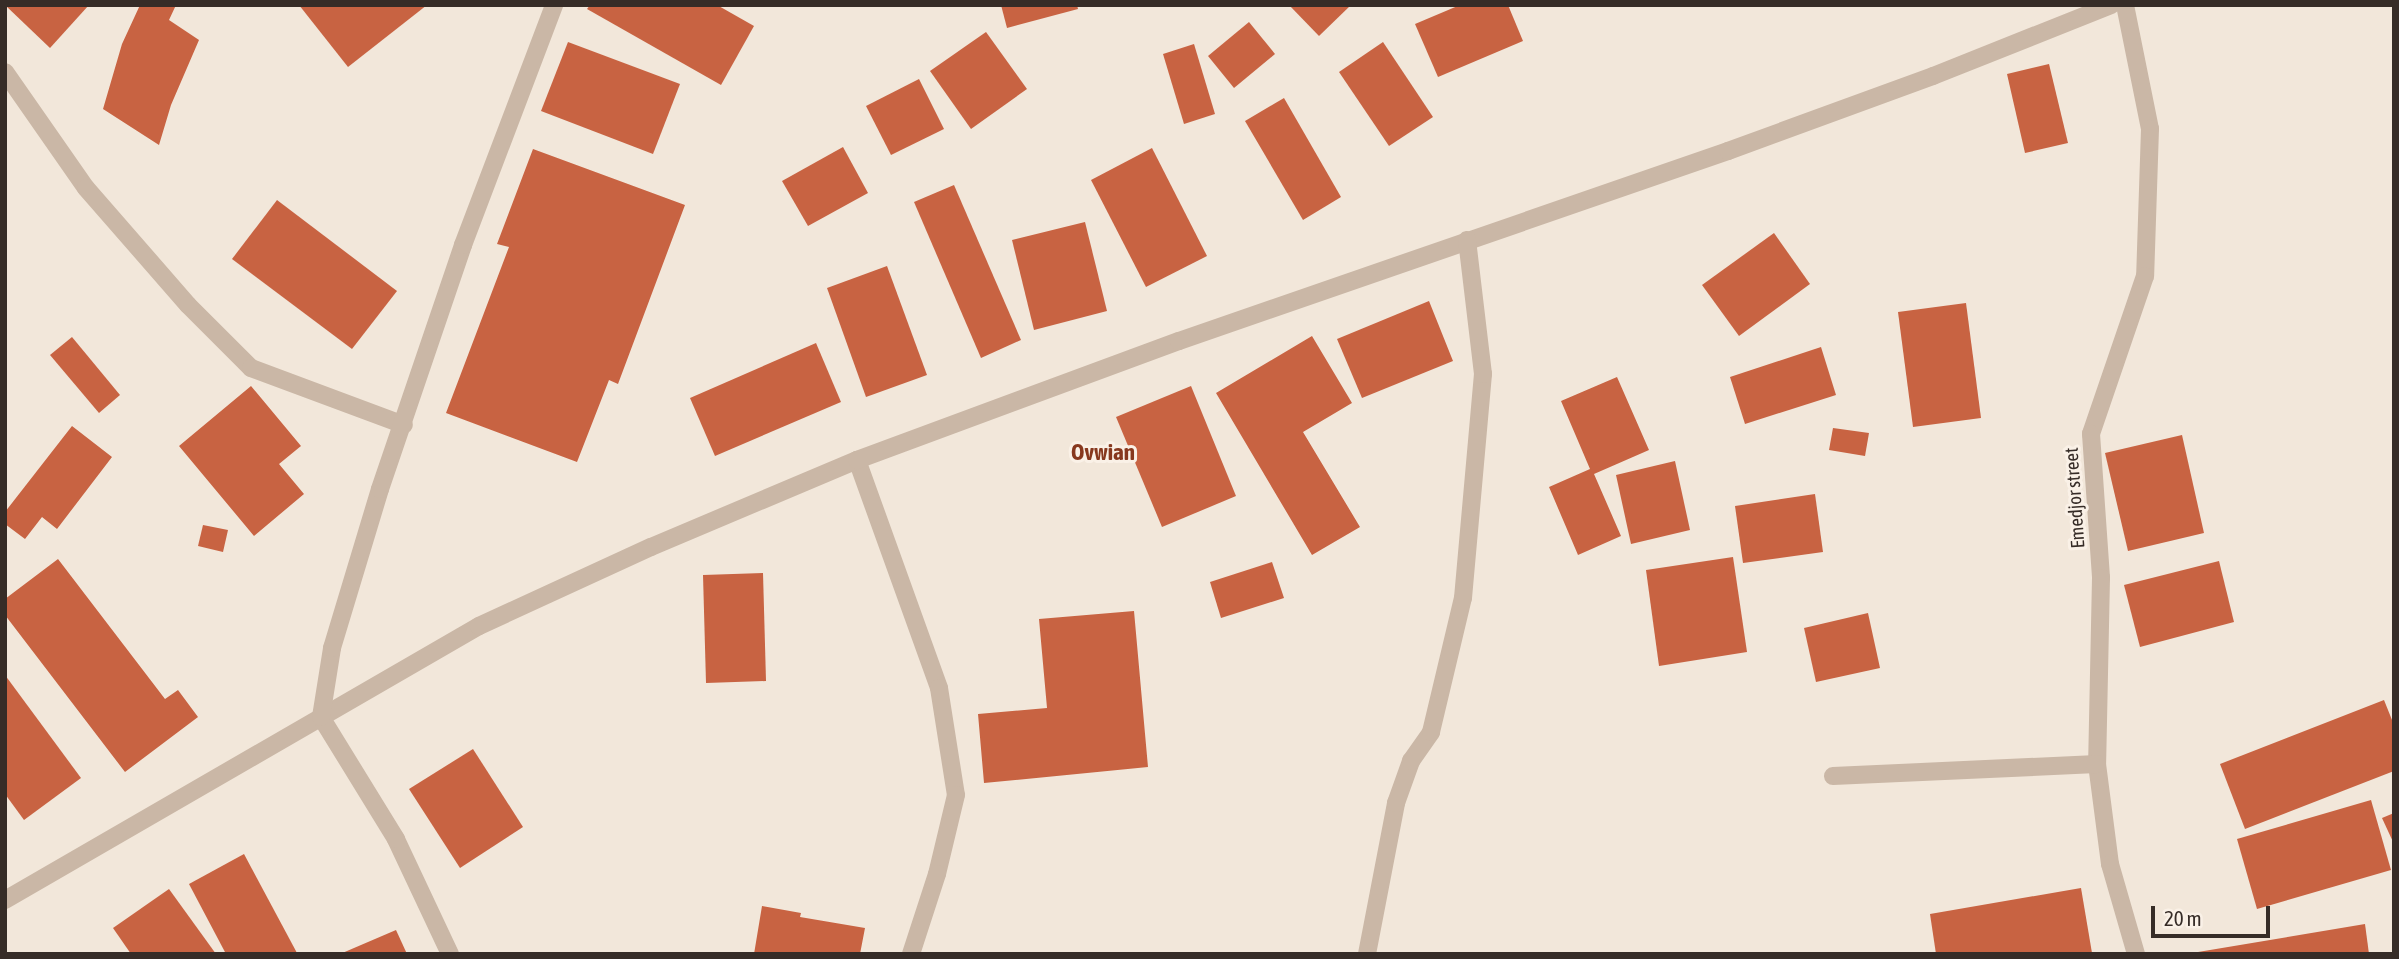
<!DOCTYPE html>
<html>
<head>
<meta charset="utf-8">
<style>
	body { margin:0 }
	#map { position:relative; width:2399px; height:959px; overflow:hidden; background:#f2e7da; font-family:"Asap Condensed",sans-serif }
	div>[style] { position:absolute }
	.building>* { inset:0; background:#c86342 }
	.minor>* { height:18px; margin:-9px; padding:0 9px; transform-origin:9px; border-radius:9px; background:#cab7a6 }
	span { translate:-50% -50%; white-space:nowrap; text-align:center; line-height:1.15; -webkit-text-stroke:6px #faf1e7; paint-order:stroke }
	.street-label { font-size:19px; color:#362c27 }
	.quarter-label { font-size:23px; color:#87381e; font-weight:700 }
	.frame { position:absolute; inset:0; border:7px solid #362c27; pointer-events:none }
	.scale { position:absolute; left:2151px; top:906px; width:119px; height:32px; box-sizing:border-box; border:4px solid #362c27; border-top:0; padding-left:9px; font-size:21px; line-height:24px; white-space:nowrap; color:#362c27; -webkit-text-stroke:5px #faf1e7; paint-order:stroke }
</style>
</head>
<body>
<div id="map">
	<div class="building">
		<div style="clip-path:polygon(5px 5px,89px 5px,50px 48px)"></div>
		<div style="clip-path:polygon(140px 5px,176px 5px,169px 20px,199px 40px,171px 105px,159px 145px,103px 109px,122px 44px)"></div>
		<div style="clip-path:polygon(299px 5px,427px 5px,348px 67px)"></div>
		<div style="clip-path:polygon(590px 5px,717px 5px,754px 26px,721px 85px,587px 9px)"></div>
		<div style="clip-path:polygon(1001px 5px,1077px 5px,1078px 9px,1007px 28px)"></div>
		<div style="clip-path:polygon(1289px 5px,1351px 5px,1319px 36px)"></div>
		<div style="clip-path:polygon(1460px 5px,1508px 5px,1523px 41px,1438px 77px,1415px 24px)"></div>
		<div style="clip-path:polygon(1249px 22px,1275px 54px,1234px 88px,1208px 56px)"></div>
		<div style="clip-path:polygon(986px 32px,1027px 89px,971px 129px,930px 71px)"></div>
		<div style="clip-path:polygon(568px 42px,680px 84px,653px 154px,541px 111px)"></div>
		<div style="clip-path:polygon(1383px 42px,1433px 117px,1389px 146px,1339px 72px)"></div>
		<div style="clip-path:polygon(1194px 44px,1215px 114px,1184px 124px,1163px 54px)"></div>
		<div style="clip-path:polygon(2049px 64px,2068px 143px,2025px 153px,2007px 74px)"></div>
		<div style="clip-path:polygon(919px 79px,944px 129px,891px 155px,866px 106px)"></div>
		<div style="clip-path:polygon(1284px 98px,1341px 197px,1303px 220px,1245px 121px)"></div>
		<div style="clip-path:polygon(843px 147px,868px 193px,808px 226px,782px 181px)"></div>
		<div style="clip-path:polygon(1152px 148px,1207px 256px,1146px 287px,1091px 180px)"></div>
		<div style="clip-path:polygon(533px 149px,685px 205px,618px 384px,609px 380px,577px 462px,446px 413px,509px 247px,497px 244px)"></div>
		<div style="clip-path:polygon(954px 185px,1021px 340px,981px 358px,914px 202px)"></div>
		<div style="clip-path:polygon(277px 200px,397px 291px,352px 349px,232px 259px)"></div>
		<div style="clip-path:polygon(1085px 222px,1107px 311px,1034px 330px,1012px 240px)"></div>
		<div style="clip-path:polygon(1774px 233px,1810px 284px,1739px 336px,1702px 285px)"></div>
		<div style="clip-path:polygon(887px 266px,927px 375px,866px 397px,827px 288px)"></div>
		<div style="clip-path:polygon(1429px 301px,1453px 361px,1362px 398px,1337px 339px)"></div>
		<div style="clip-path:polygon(1966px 303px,1981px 418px,1913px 427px,1898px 312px)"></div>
		<div style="clip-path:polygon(1312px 336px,1352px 403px,1303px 432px,1360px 527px,1312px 555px,1216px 393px)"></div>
		<div style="clip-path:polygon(72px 337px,120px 395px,99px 413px,50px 355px)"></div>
		<div style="clip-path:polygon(816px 343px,841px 402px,715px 456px,690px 398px)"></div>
		<div style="clip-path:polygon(1821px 347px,1836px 395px,1745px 424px,1730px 377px)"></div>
		<div style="clip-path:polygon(1617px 377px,1649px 450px,1594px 474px,1621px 536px,1578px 555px,1549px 487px,1590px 469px,1561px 401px)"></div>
		<div style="clip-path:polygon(251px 386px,301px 446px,279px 464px,304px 494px,254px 536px,179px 446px)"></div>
		<div style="clip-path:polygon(1191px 386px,1236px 496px,1162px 527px,1116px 417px)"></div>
		<div style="clip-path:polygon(72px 426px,112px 457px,57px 529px,42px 517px,25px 539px,5px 524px,5px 512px)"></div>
		<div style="clip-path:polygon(1833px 428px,1869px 433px,1865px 456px,1829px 450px)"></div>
		<div style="clip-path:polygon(2182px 435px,2204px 533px,2128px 551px,2105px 453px)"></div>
		<div style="clip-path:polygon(1675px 461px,1690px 530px,1631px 544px,1616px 475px)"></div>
		<div style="clip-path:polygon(1815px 494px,1823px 552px,1743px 563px,1735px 506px)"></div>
		<div style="clip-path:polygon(203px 525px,228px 530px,223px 552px,198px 546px)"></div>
		<div style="clip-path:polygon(1733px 557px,1747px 652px,1659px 666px,1646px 570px)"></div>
		<div style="clip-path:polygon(58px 559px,165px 699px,178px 690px,198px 717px,125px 772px,5px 615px,5px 599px)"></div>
		<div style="clip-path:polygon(2219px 561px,2234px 622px,2140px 647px,2124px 585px)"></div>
		<div style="clip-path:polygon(1272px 562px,1284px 598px,1221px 618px,1210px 582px)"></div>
		<div style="clip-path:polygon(763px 573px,766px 681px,706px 683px,703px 575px)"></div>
		<div style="clip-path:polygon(1134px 611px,1148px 767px,984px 783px,978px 714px,1047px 708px,1039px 619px)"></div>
		<div style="clip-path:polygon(1868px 613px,1880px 668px,1816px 682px,1804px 628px)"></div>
		<div style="clip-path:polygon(5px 675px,81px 778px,24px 820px,5px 794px)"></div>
		<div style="clip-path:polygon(2384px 700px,2394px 725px,2394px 771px,2245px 829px,2220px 764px)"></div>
		<div style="clip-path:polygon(473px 749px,523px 827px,460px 868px,409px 789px)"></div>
		<div style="clip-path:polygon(2371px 800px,2391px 870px,2257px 909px,2237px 839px)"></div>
		<div style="clip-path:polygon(2394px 813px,2394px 844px,2382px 818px)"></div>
		<div style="clip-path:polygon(244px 854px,297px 953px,294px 954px,226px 954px,189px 884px)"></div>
		<div style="clip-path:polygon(2081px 888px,2092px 953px,1936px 954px,1930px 914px)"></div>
		<div style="clip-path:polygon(169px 889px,216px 954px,131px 954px,113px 928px)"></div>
		<div style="clip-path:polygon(762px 906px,801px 913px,800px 917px,865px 928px,860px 954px,754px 954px)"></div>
		<div style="clip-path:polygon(2365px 924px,2369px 954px,2198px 954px,2198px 952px)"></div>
		<div style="clip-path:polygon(396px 930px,407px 954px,340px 954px)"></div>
	</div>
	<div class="minor">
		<div style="left:2125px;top:5px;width:126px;rotate:78.6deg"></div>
		<div style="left:2150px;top:129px;width:147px;rotate:91.9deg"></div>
		<div style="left:2145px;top:276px;width:167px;rotate:108.9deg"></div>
		<div style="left:2091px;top:434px;width:144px;rotate:86deg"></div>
		<div style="left:2101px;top:578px;width:186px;rotate:91.2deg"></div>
		<div style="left:2097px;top:764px;width:101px;rotate:82.6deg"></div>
		<div style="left:2110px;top:864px;width:94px;rotate:73.9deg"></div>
		<div style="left:5px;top:72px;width:141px;rotate:55.1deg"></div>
		<div style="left:86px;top:188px;width:155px;rotate:48.9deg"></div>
		<div style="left:188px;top:305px;width:89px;rotate:45deg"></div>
		<div style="left:251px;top:368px;width:163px;rotate:20.4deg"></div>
		<div style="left:857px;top:460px;width:242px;rotate:70.2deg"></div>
		<div style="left:939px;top:688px;width:108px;rotate:81deg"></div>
		<div style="left:956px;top:795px;width:81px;rotate:103.5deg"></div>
		<div style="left:937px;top:874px;width:84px;rotate:108deg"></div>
		<div style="left:1833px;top:776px;width:264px;rotate:-2.6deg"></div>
		<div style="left:5px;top:900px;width:547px;rotate:-30.03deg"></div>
		<div style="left:479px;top:626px;width:189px;rotate:-24.7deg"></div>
		<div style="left:651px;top:547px;width:224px;rotate:-22.9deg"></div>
		<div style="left:857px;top:460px;width:343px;rotate:-20.3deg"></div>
		<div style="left:1179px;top:341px;width:581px;rotate:-19.09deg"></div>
		<div style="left:1728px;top:151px;width:218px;rotate:-20.1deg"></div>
		<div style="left:1933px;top:76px;width:192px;rotate:-21.7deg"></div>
		<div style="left:450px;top:954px;width:127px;rotate:-115.2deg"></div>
		<div style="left:396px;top:839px;width:143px;rotate:-121.6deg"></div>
		<div style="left:321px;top:717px;width:70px;rotate:-80.9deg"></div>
		<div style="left:332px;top:648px;width:166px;rotate:-73.2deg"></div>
		<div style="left:380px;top:489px;width:258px;rotate:-71.2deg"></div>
		<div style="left:463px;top:245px;width:257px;rotate:-69.2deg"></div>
		<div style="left:1367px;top:954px;width:154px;rotate:-79.1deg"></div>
		<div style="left:1396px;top:803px;width:45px;rotate:-70.3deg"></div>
		<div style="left:1411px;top:761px;width:35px;rotate:-55deg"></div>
		<div style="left:1431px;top:732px;width:138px;rotate:-76.6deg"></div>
		<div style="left:1463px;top:598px;width:225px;rotate:-84.9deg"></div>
		<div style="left:1483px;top:374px;width:135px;rotate:-96.8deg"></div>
	</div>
	<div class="street-label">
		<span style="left:2075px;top:498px;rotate:-94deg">Emedjor street</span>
	</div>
	<div class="quarter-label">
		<span style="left:1103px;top:452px">Ovwian</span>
	</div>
	<div class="frame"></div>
	<div class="scale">20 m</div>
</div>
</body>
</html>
